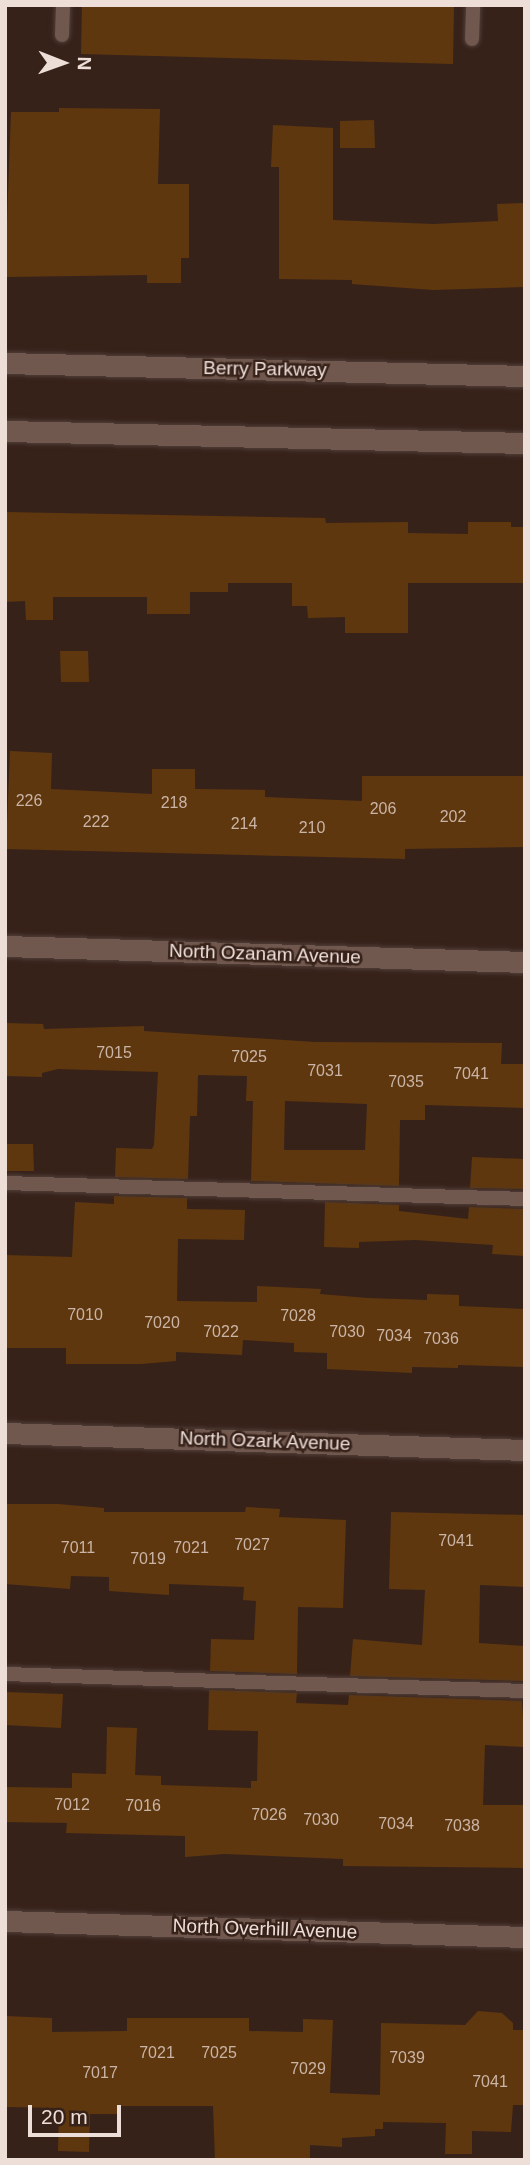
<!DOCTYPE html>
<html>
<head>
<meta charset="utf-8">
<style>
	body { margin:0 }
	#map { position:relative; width:530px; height:2165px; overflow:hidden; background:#37221a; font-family:Helvetica,sans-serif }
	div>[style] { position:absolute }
	.building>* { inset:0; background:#5f370e }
	.roads { filter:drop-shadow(0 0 2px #503e38) drop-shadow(0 0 2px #503e38) }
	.lane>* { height:14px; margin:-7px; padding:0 7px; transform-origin:7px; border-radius:7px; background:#71584e }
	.street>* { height:21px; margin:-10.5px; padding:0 10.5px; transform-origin:10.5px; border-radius:10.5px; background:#71584e }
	span { translate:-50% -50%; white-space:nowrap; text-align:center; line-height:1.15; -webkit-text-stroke:5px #37221a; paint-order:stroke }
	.number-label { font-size:16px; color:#cab4a6 }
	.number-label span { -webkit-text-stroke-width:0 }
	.street-label { font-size:19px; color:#edded8 }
	.frame { position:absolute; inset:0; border:7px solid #edded8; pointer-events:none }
	.north { position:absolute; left:28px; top:28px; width:70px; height:70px; -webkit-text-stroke:5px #37221a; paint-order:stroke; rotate:91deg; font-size:19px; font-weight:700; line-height:28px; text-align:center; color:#edded8 }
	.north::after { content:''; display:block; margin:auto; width:24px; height:32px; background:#edded8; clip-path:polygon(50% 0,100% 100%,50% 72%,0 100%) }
	.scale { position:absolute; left:28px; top:2105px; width:93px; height:32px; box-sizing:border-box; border:4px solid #edded8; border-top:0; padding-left:9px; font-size:21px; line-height:24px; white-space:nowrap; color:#edded8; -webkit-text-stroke:5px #37221a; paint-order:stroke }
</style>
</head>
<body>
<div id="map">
	<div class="building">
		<div style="clip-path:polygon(82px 5px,454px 5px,453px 64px,81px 54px)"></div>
		<div style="clip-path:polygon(59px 108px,160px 109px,158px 184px,189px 184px,189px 258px,181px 258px,181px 283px,147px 283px,147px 275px,5px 277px,11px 112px,59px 112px)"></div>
		<div style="clip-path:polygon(374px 120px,375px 148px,340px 148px,340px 121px)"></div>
		<div style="clip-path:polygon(273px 125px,333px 128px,333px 220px,433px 224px,498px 221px,497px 204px,525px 203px,525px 287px,433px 290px,352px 284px,352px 280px,279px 279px,279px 167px,271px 167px)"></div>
		<div style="clip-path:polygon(5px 512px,325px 518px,326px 523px,408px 522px,408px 533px,468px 534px,468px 522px,511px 522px,511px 527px,525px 527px,525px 583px,408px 583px,408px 633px,345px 633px,345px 617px,308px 618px,307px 606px,292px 606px,292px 583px,228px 583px,228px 592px,190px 592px,190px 614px,147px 614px,147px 597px,53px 597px,53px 620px,26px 620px,25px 601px,5px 602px)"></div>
		<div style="clip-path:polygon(60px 651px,88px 651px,89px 682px,61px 682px)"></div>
		<div style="clip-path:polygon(10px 751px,52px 753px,51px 789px,152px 794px,152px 769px,195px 769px,195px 789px,265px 790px,265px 797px,362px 801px,362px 776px,525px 776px,525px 847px,405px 849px,405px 859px,6px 849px)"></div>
		<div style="clip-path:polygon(evenodd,6px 1023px,43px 1024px,44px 1029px,144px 1026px,144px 1031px,315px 1042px,502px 1043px,501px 1064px,524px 1064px,525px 1108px,425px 1105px,425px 1120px,400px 1120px,399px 1186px,251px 1181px,253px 1101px,246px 1101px,247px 1076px,198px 1075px,197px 1116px,190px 1116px,188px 1179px,115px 1177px,116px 1148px,152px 1149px,154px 1145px,158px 1072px,58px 1069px,42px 1073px,42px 1077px,5px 1076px,6px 1023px,285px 1101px,367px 1104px,365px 1150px,284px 1150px,285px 1101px)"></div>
		<div style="clip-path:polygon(6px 1144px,33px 1144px,34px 1171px,7px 1171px)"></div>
		<div style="clip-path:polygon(472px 1157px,525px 1159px,525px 1189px,470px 1188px)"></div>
		<div style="clip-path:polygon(114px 1196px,187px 1198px,187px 1209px,245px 1210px,244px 1240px,178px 1239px,177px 1301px,257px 1302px,257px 1286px,321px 1289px,320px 1294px,368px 1298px,427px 1300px,427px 1294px,459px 1295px,459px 1306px,524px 1309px,523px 1367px,458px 1365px,458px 1368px,412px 1367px,412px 1373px,327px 1369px,327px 1353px,294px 1352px,294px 1343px,243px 1340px,242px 1355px,176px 1352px,176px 1361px,141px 1364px,66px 1364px,66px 1348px,5px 1348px,5px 1255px,72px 1257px,75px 1202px,114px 1204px)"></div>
		<div style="clip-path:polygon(325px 1202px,399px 1205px,399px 1211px,468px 1219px,469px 1207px,525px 1209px,525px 1256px,492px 1254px,493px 1245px,415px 1240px,359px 1242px,359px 1248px,324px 1247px)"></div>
		<div style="clip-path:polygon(5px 1504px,58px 1504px,104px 1508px,104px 1512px,245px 1512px,246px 1507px,280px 1509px,279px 1517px,346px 1520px,343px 1608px,298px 1607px,297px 1674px,210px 1671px,211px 1639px,254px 1640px,256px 1601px,243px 1600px,244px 1587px,169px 1584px,169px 1595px,109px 1591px,109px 1577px,71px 1576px,70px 1589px,5px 1584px)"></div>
		<div style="clip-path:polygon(391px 1512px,525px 1515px,525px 1587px,480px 1585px,479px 1643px,525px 1646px,523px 1681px,350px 1676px,353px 1639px,422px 1645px,425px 1590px,389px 1589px)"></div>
		<div style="clip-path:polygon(209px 1690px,297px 1693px,296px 1703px,348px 1705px,349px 1695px,522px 1701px,525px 1747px,485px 1745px,483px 1805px,525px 1805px,525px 1868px,343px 1866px,343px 1859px,224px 1854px,185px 1857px,185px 1836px,66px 1833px,67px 1823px,5px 1822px,5px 1787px,72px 1788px,72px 1773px,106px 1774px,107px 1727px,137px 1728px,135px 1775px,161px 1776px,161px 1785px,251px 1788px,251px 1781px,257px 1781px,258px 1731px,208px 1730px)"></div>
		<div style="clip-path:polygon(5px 1692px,63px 1694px,61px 1728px,5px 1725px)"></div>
		<div style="clip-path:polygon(478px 2011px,502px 2013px,513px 2023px,513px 2030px,525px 2030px,525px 2105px,513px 2105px,511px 2132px,472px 2131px,472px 2154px,445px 2154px,446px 2123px,383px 2122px,383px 2129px,375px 2129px,375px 2136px,342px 2138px,342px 2147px,310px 2145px,310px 2160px,215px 2160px,213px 2106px,120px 2106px,121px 2114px,90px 2114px,89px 2152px,58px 2151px,59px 2108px,5px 2107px,5px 2016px,52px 2018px,52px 2032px,127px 2031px,127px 2018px,249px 2018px,249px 2031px,303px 2032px,303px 2019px,333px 2020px,330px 2093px,380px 2095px,381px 2023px,465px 2025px)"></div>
	</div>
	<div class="roads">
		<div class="lane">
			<div style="left:62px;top:35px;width:30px;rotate:-88deg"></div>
			<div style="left:472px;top:39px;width:34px;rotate:-88deg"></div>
			<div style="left:5px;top:1183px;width:520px;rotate:1.76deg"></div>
			<div style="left:5px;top:1674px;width:520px;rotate:1.87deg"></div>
		</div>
		<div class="street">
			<div style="left:5px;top:363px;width:520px;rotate:1.43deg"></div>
			<div style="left:5px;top:431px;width:520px;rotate:1.32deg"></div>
			<div style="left:5px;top:946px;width:520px;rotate:1.76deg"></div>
			<div style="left:5px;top:1433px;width:520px;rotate:1.87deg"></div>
			<div style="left:5px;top:1921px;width:520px;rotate:1.76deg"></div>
		</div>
	</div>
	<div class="number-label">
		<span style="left:29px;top:801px">226</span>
		<span style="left:174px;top:803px">218</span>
		<span style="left:383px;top:809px">206</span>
		<span style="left:453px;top:817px">202</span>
		<span style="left:96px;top:822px">222</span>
		<span style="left:244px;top:824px">214</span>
		<span style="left:312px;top:828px">210</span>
		<span style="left:114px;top:1053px">7015</span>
		<span style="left:249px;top:1057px">7025</span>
		<span style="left:325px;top:1071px">7031</span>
		<span style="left:471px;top:1074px">7041</span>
		<span style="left:406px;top:1082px">7035</span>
		<span style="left:85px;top:1315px">7010</span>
		<span style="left:298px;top:1316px">7028</span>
		<span style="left:162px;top:1323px">7020</span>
		<span style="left:221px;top:1332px">7022</span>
		<span style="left:347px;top:1332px">7030</span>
		<span style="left:394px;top:1336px">7034</span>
		<span style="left:441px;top:1339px">7036</span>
		<span style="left:456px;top:1541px">7041</span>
		<span style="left:252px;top:1545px">7027</span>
		<span style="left:78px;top:1548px">7011</span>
		<span style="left:191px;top:1548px">7021</span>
		<span style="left:148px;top:1559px">7019</span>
		<span style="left:72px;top:1805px">7012</span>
		<span style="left:143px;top:1806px">7016</span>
		<span style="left:269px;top:1815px">7026</span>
		<span style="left:321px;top:1820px">7030</span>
		<span style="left:396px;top:1824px">7034</span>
		<span style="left:462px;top:1826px">7038</span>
		<span style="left:157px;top:2053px">7021</span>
		<span style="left:219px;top:2053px">7025</span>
		<span style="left:407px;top:2058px">7039</span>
		<span style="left:308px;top:2069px">7029</span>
		<span style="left:100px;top:2073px">7017</span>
		<span style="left:490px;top:2082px">7041</span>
	</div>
	<div class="street-label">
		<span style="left:265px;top:369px;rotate:1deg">Berry Parkway</span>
		<span style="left:265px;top:954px;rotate:2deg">North Ozanam Avenue</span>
		<span style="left:265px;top:1441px;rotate:2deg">North Ozark Avenue</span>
		<span style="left:265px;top:1929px;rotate:2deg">North Overhill Avenue</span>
	</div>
	<div class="frame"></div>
	<div class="north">N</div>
	<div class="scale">20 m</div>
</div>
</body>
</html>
